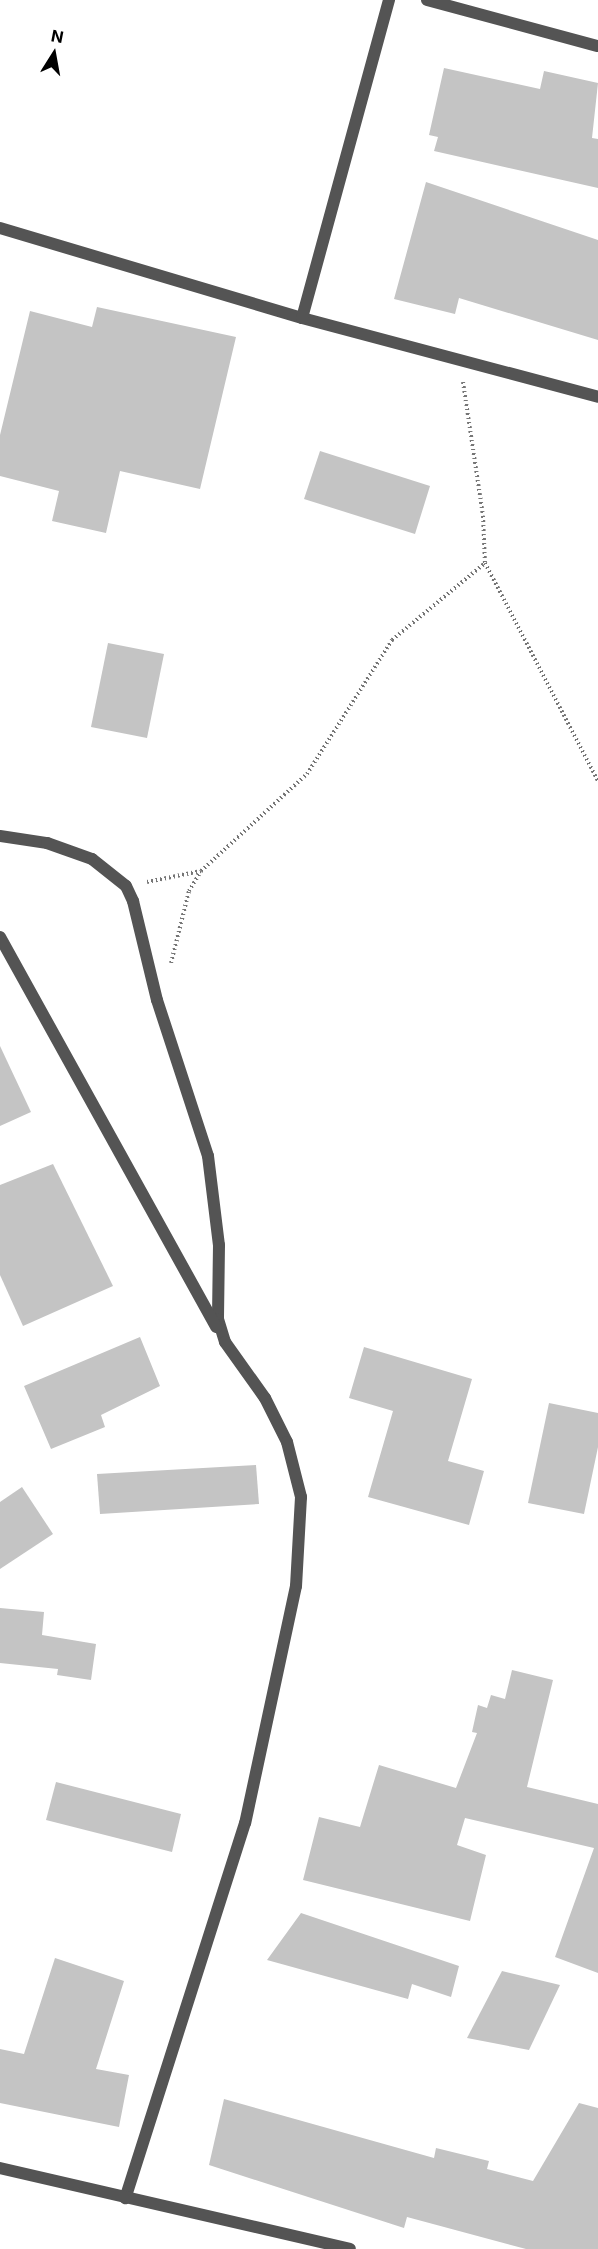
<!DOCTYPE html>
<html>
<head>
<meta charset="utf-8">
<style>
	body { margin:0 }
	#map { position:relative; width:598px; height:2249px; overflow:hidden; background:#fff; font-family:Inter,sans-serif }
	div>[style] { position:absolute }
	.building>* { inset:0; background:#c4c4c4 }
	.path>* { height:4px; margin-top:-2px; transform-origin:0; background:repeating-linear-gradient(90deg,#767676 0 1.5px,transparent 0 4.5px) }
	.minor>* { height:12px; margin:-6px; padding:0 6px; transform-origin:6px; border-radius:6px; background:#545454 }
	span { translate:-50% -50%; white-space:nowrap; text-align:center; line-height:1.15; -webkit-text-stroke:4.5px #fff; paint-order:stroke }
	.north { position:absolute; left:24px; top:24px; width:60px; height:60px; -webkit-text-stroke:4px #fff; paint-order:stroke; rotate:11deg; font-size:16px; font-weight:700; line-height:24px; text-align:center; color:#000 }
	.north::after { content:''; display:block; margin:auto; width:21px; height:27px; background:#000; clip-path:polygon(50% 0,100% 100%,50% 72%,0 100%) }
</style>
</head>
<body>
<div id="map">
	<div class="building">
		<div style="clip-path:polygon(444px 68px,540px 89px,544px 71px,598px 83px,592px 138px,598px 139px,598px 188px,434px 151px,438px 137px,429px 135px)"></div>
		<div style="clip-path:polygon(426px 182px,598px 240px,598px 340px,459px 298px,455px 314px,394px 299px)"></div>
		<div style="clip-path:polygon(97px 307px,236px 337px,200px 489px,120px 471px,106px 533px,52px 521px,59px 491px,0 476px,0 435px,30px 311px,92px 327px)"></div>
		<div style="clip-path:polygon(320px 451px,430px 486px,415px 534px,304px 499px)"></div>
		<div style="clip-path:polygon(108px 643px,164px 654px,147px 738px,91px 727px)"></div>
		<div style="clip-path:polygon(0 1046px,31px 1112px,0 1126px)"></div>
		<div style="clip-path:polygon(53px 1164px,113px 1286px,23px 1326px,0 1275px,0 1185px)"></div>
		<div style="clip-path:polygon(140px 1337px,160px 1386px,101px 1415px,105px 1427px,51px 1449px,24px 1386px)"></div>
		<div style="clip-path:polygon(364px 1347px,472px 1379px,448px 1461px,484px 1471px,469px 1525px,368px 1497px,393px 1411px,349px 1398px)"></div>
		<div style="clip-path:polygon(549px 1403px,598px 1413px,598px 1447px,584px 1514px,528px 1503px)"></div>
		<div style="clip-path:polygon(256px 1465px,259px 1504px,100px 1514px,97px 1474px)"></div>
		<div style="clip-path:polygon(22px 1487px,53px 1534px,0 1569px,0 1502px)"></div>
		<div style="clip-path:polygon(0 1608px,44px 1612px,42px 1635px,96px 1644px,91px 1680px,57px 1675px,58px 1669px,0 1663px)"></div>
		<div style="clip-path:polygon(512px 1670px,553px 1680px,527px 1787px,598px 1804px,598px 1973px,555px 1957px,594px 1848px,465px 1818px,457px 1845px,486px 1855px,470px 1921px,303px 1880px,319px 1817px,360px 1827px,379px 1765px,456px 1788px,477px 1733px,472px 1732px,478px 1705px,487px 1708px,491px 1695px,505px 1699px)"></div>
		<div style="clip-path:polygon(56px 1782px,181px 1814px,172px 1852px,46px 1820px)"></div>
		<div style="clip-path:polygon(301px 1913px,459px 1966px,451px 1997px,412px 1984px,408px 1999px,267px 1960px)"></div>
		<div style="clip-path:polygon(55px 1958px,124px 1981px,96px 2069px,129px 2075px,119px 2127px,0 2103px,0 2049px,24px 2054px)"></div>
		<div style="clip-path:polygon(502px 1971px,560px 1985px,529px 2050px,467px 2038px)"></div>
		<div style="clip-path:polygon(224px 2099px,434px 2158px,436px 2148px,489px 2161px,487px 2169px,533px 2181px,579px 2103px,598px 2108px,598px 2249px,526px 2249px,407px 2217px,404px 2228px,209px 2165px)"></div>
	</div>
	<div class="path">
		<div style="left:463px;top:382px;width:135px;rotate:81.5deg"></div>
		<div style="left:483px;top:516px;width:47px;rotate:87.6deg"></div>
		<div style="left:485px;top:563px;width:246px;rotate:62.6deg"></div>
		<div style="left:147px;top:882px;width:55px;rotate:-11.5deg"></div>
		<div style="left:171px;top:963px;width:74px;rotate:-76deg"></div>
		<div style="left:189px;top:891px;width:23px;rotate:-59deg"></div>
		<div style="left:201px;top:871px;width:144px;rotate:-42.5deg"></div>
		<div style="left:307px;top:774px;width:159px;rotate:-57.6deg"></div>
		<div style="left:392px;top:640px;width:121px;rotate:-39.6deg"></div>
	</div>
	<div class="minor">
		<div style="left:427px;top:0;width:177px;rotate:15.1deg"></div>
		<div style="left:0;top:228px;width:315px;rotate:16.6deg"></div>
		<div style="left:302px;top:318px;width:306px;rotate:14.9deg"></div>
		<div style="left:302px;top:318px;width:330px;rotate:-74.7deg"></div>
		<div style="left:0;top:836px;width:48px;rotate:8.5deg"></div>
		<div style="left:47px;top:843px;width:48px;rotate:19.6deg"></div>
		<div style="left:92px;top:859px;width:43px;rotate:38.5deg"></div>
		<div style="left:126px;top:886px;width:17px;rotate:65deg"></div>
		<div style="left:133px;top:901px;width:102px;rotate:76.4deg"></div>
		<div style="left:157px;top:1000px;width:164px;rotate:71.9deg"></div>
		<div style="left:208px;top:1156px;width:90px;rotate:83deg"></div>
		<div style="left:219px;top:1245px;width:74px;rotate:90.8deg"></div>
		<div style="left:218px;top:1319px;width:24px;rotate:73deg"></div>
		<div style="left:225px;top:1342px;width:69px;rotate:54.5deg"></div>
		<div style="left:265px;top:1398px;width:49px;rotate:63.4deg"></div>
		<div style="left:287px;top:1442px;width:57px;rotate:75.7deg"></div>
		<div style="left:301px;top:1497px;width:89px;rotate:93.2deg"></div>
		<div style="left:296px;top:1586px;width:242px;rotate:102.1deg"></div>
		<div style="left:245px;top:1823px;width:394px;rotate:107.7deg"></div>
		<div style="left:0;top:937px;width:446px;rotate:61deg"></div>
		<div style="left:0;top:2168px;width:359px;rotate:13deg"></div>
	</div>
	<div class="north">N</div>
</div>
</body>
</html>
